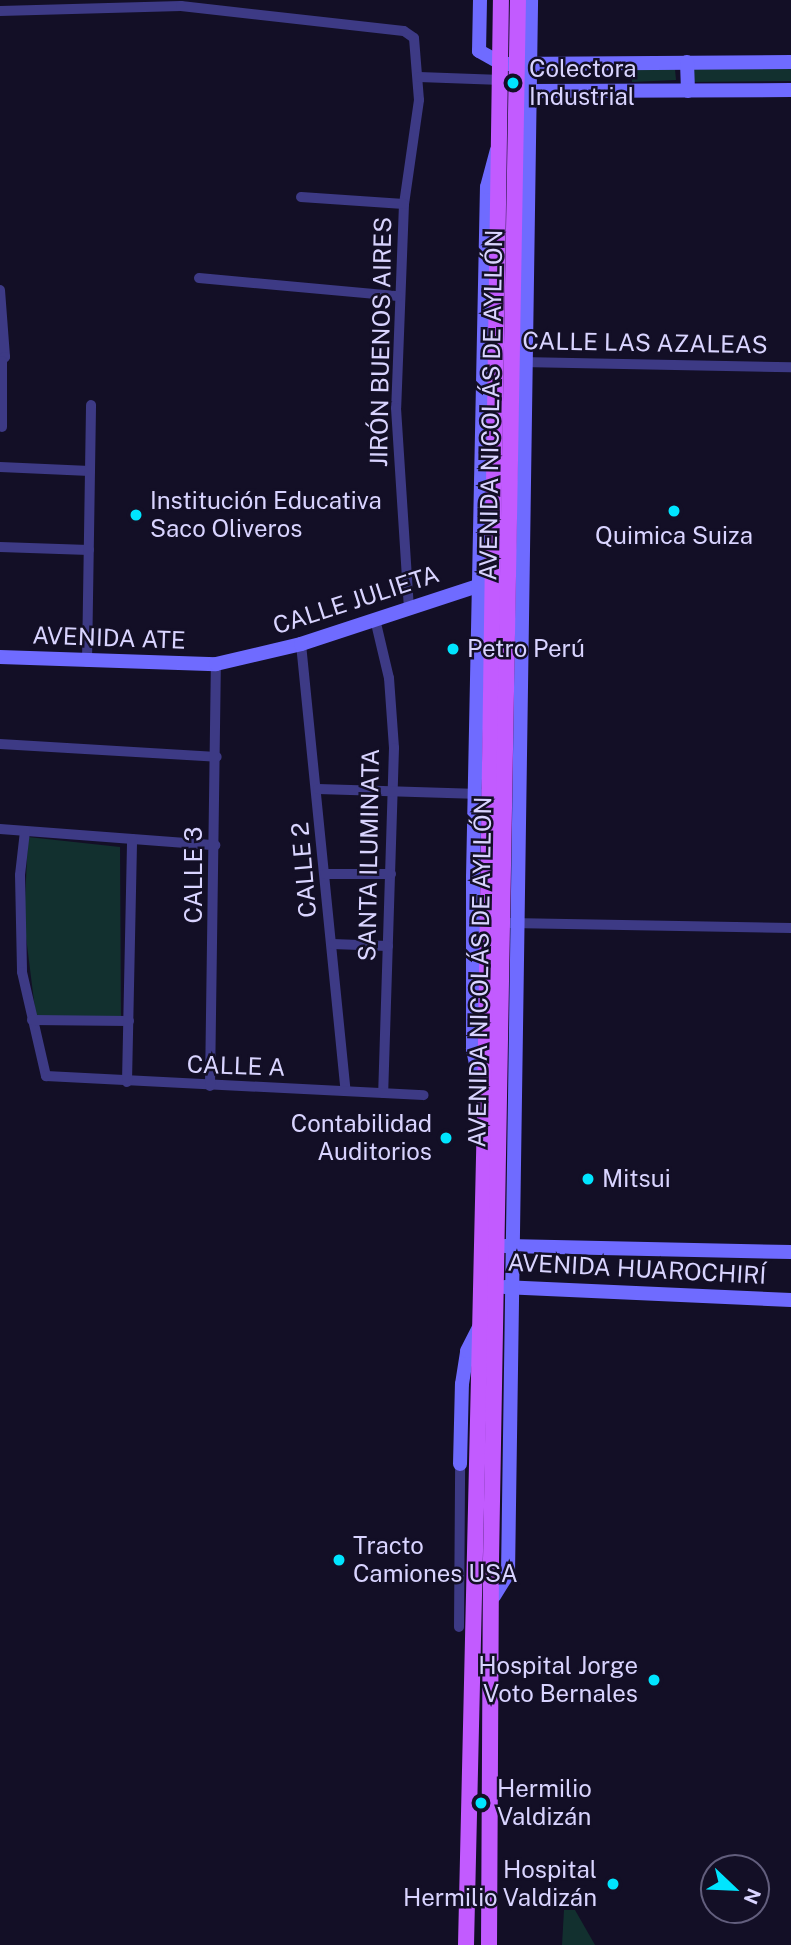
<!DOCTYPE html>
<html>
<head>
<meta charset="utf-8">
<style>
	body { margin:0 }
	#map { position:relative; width:791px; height:1945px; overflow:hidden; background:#130f26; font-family:"Public Sans",sans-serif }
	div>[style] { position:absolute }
	.green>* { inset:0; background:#12302f }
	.street>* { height:10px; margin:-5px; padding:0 5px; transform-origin:5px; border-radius:5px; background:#3d3a85 }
	.secondary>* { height:14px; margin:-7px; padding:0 7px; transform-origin:7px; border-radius:7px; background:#6f6bff }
	.primary>* { height:16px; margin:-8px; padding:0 8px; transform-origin:8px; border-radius:8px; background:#c25bff }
	.dots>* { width:19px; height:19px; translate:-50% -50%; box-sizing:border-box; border:4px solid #130f26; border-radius:50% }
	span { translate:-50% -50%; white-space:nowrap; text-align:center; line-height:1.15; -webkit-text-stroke:5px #130f26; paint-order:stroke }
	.poi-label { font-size:24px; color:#d9d4ff }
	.left { translate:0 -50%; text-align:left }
	.right { translate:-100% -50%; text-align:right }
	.street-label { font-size:24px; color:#d9d4ff }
	.north { position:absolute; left:700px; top:1854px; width:70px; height:70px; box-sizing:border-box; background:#130f26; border:2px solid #625e7d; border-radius:50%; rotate:113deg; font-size:19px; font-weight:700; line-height:28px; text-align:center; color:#d9d4ff }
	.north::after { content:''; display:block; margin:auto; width:24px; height:32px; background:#00e5ff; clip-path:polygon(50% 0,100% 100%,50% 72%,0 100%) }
</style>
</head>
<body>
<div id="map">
	<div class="green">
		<div style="clip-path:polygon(791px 68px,791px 81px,692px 82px,690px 69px)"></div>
		<div style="clip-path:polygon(631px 69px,675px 69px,676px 80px,632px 82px)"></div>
		<div style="clip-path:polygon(28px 837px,120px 847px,121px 1018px,36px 1017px,24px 921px)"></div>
		<div style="clip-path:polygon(564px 1910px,575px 1910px,595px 1945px,562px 1945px)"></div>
	</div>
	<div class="street">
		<div style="left:0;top:11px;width:181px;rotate:-1.6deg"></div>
		<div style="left:181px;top:6px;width:224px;rotate:6.4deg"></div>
		<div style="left:404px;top:31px;width:12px;rotate:35deg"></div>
		<div style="left:414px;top:38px;width:62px;rotate:85.4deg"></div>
		<div style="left:419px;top:100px;width:105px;rotate:98.2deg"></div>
		<div style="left:404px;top:204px;width:204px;rotate:92.2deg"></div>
		<div style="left:396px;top:408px;width:200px;rotate:86.3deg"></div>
		<div style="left:419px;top:77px;width:83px;rotate:2.1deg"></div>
		<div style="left:301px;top:197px;width:103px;rotate:3.9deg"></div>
		<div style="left:199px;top:278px;width:200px;rotate:5.2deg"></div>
		<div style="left:0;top:290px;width:67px;rotate:85.7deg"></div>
		<div style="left:5px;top:357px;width:6px;rotate:141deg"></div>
		<div style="left:2px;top:361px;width:66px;rotate:90deg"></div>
		<div style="left:521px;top:362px;width:270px;rotate:1.1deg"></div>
		<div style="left:0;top:467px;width:90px;rotate:2.5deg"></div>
		<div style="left:0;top:547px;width:89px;rotate:1.9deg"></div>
		<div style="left:375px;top:619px;width:61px;rotate:76.7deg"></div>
		<div style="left:389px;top:678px;width:70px;rotate:85.9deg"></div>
		<div style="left:394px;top:748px;width:345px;rotate:91.8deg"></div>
		<div style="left:301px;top:644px;width:449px;rotate:84.3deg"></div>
		<div style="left:87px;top:662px;width:257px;rotate:-89.1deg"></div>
		<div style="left:0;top:744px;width:217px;rotate:3.4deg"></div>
		<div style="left:318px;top:789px;width:162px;rotate:1.8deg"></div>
		<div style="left:0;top:829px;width:216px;rotate:4.3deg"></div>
		<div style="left:25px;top:831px;width:44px;rotate:96.5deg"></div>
		<div style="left:20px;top:875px;width:97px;rotate:88.8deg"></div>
		<div style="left:22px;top:972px;width:107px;rotate:77deg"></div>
		<div style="left:46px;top:1076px;width:378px;rotate:2.9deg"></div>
		<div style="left:325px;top:874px;width:66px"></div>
		<div style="left:510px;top:923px;width:281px;rotate:1deg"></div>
		<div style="left:332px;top:944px;width:56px;rotate:2deg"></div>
		<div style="left:32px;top:1020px;width:97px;rotate:0.6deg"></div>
		<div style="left:127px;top:1082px;width:243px;rotate:-88.8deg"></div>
		<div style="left:210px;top:1086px;width:422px;rotate:-89.2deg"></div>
		<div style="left:459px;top:1627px;width:163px;rotate:-89.6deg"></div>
	</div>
	<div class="secondary">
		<div style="left:480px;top:0;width:51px;rotate:91.1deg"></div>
		<div style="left:479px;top:51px;width:26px;rotate:29deg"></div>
		<div style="left:502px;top:64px;width:289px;rotate:-0.4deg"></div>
		<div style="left:687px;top:62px;width:29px;rotate:88deg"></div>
		<div style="left:524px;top:91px;width:267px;rotate:-0.2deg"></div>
		<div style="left:0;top:657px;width:216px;rotate:1.9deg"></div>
		<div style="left:216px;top:664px;width:87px;rotate:-13.2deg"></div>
		<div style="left:301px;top:644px;width:196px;rotate:-18.2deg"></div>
		<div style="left:481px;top:1089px;width:41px;rotate:-101.3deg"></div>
		<div style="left:473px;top:1049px;width:172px;rotate:-90deg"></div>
		<div style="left:473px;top:877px;width:690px;rotate:-88.84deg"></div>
		<div style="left:487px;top:187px;width:38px;rotate:-75deg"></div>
		<div style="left:505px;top:1246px;width:286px;rotate:1.2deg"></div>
		<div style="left:505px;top:1287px;width:286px;rotate:2.6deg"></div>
		<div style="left:460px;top:1464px;width:80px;rotate:-88.6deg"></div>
		<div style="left:462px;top:1384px;width:33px;rotate:-81deg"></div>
		<div style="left:467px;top:1351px;width:27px;rotate:-63deg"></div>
		<div style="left:494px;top:1596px;width:26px;rotate:-58deg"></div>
		<div style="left:508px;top:1574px;width:1574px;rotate:-89.16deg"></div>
	</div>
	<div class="primary">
		<div style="left:466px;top:1945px;width:832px;rotate:-88.69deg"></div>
		<div style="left:485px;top:1113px;width:1113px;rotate:-89.18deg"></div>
		<div style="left:489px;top:1945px;width:385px;rotate:-89.7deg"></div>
		<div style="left:491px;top:1560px;width:1560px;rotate:-89.01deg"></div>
	</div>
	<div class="dots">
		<div style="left:513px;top:83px;background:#00e5ff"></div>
		<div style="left:674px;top:511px;background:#00e5ff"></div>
		<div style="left:136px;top:515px;background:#00e5ff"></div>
		<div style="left:453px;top:649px;background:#00e5ff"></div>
		<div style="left:446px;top:1138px;background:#00e5ff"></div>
		<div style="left:588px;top:1179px;background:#00e5ff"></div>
		<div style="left:339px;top:1560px;background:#00e5ff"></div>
		<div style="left:654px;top:1680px;background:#00e5ff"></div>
		<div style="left:481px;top:1803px;background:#00e5ff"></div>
		<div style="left:613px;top:1884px;background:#00e5ff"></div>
	</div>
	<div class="poi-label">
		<span class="left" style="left:529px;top:83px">Colectora<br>Industrial</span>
		<span class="left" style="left:150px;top:515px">Institución Educativa<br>Saco Oliveros</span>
		<span style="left:674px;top:536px">Quimica Suiza</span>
		<span class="left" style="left:467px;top:649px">Petro Perú</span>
		<span class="right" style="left:432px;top:1138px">Contabilidad<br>Auditorios</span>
		<span class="left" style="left:602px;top:1179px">Mitsui</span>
		<span class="left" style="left:353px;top:1560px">Tracto<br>Camiones USA</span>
		<span class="right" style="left:638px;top:1680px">Hospital Jorge<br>Voto Bernales</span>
		<span class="left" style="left:497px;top:1803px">Hermilio<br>Valdizán</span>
		<span class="right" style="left:597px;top:1884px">Hospital<br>Hermilio Valdizán</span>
	</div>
	<div class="street-label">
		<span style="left:381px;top:342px;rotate:-89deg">JIRÓN BUENOS AIRES</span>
		<span style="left:645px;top:343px;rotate:1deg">CALLE LAS AZALEAS</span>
		<span style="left:491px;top:405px;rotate:-89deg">AVENIDA NICOLÁS DE AYLLÓN</span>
		<span style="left:356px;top:600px;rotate:-18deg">CALLE JULIETA</span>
		<span style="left:109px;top:638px;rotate:2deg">AVENIDA ATE</span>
		<span style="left:369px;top:855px;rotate:-89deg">SANTA ILUMINATA</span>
		<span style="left:304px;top:870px;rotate:-95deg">CALLE 2</span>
		<span style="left:194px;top:875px;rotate:-90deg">CALLE 3</span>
		<span style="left:480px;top:972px;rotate:-89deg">AVENIDA NICOLÁS DE AYLLÓN</span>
		<span style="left:236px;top:1066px;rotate:2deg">CALLE A</span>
		<span style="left:637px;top:1269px;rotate:3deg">AVENIDA HUAROCHIRÍ</span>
	</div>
	<div class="north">N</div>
</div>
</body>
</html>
